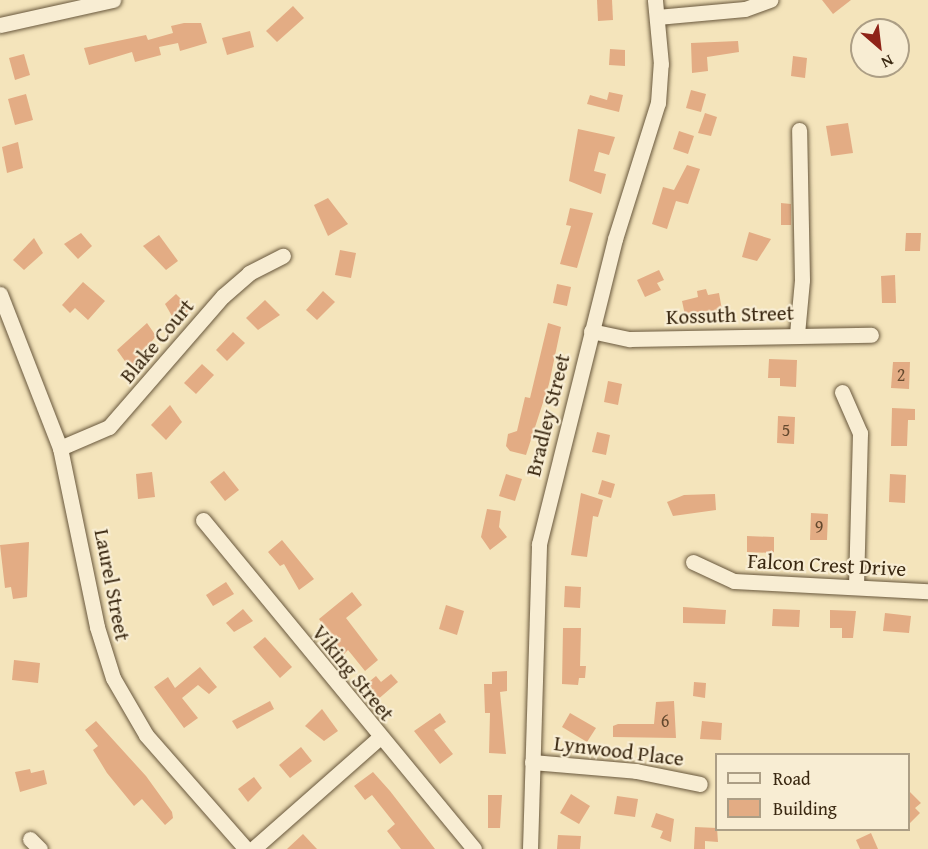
<!DOCTYPE html>
<html>
<head>
<meta charset="utf-8">
<style>
	body { margin:0 }
	#map { position:relative; width:928px; height:849px; overflow:hidden; background:#f4e4bb; font-family:"Gentium Book Plus",serif }
	div>[style] { position:absolute }
	.building>* { inset:0; background:#e3ac84 }
	.roads { filter:drop-shadow(0 0 2px #68573c) drop-shadow(0 0 2px #68573c) }
	.minor>* { height:15px; margin:-7.5px; padding:0 7.5px; transform-origin:7.5px; border-radius:7.5px; background:#f8edd3 }
	span { translate:-50% -50%; white-space:nowrap; text-align:center; line-height:1.15; -webkit-text-stroke:4.5px #f8edd3; paint-order:stroke }
	.number-label { font-size:18px; color:#64492e }
	.number-label span { -webkit-text-stroke-width:0 }
	.street-label { font-size:21px; color:#3a2811 }
	.legend { position:absolute; left:715px; top:753px; width:195px; height:78px; box-sizing:border-box; background:#f8edd3; border:2px solid #ac9e85; margin:0; padding:8px 10px; list-style:none; font-size:18px; color:#3a2811 }
	.legend li { display:flex; align-items:center; gap:12px; height:30px }
	.legend b { width:30px; border:2px solid #ac9e85 }
	.north { position:absolute; left:850px; top:18px; width:60px; height:60px; box-sizing:border-box; background:#f8edd3; border:2px solid #ac9e85; border-radius:50%; rotate:152deg; font-size:16px; font-weight:700; line-height:24px; text-align:center; color:#3a2811 }
	.north::after { content:''; display:block; margin:auto; width:21px; height:27px; background:#8f2418; clip-path:polygon(50% 0,100% 100%,50% 72%,0 100%) }
</style>
</head>
<body>
<div id="map">
	<div class="building">
		<div style="clip-path:polygon(597px 0,612px 0,613px 20px,598px 21px)"></div>
		<div style="clip-path:polygon(822px 0,851px 0,833px 14px)"></div>
		<div style="clip-path:polygon(293px 6px,304px 18px,277px 42px,266px 31px)"></div>
		<div style="clip-path:polygon(184px 23px,201px 23px,207px 43px,180px 51px,178px 43px,159px 47px,161px 55px,135px 62px,132px 52px,89px 65px,84px 48px,146px 35px,148px 40px,173px 33px,171px 26px)"></div>
		<div style="clip-path:polygon(250px 31px,254px 47px,227px 55px,222px 38px)"></div>
		<div style="clip-path:polygon(738px 41px,739px 52px,707px 57px,708px 71px,692px 73px,691px 43px)"></div>
		<div style="clip-path:polygon(610px 49px,625px 50px,625px 66px,609px 65px)"></div>
		<div style="clip-path:polygon(24px 54px,30px 75px,15px 80px,9px 58px)"></div>
		<div style="clip-path:polygon(793px 56px,807px 58px,805px 78px,791px 76px)"></div>
		<div style="clip-path:polygon(691px 90px,706px 94px,701px 112px,686px 108px)"></div>
		<div style="clip-path:polygon(609px 92px,623px 95px,619px 112px,587px 104px,590px 95px,607px 100px)"></div>
		<div style="clip-path:polygon(26px 94px,33px 120px,15px 125px,8px 99px)"></div>
		<div style="clip-path:polygon(705px 113px,717px 117px,711px 136px,698px 133px)"></div>
		<div style="clip-path:polygon(848px 123px,853px 153px,831px 156px,826px 126px)"></div>
		<div style="clip-path:polygon(578px 129px,615px 137px,609px 155px,599px 152px,594px 171px,606px 174px,601px 194px,569px 181px)"></div>
		<div style="clip-path:polygon(679px 131px,694px 136px,688px 154px,673px 149px)"></div>
		<div style="clip-path:polygon(18px 142px,23px 168px,7px 173px,2px 147px)"></div>
		<div style="clip-path:polygon(687px 165px,700px 169px,688px 204px,676px 201px,667px 229px,652px 224px,663px 187px,674px 190px)"></div>
		<div style="clip-path:polygon(328px 198px,348px 224px,328px 236px,314px 205px)"></div>
		<div style="clip-path:polygon(781px 203px,791px 204px,791px 225px,781px 225px)"></div>
		<div style="clip-path:polygon(570px 208px,593px 213px,577px 268px,560px 264px,571px 226px,566px 225px)"></div>
		<div style="clip-path:polygon(749px 232px,771px 239px,757px 261px,742px 257px)"></div>
		<div style="clip-path:polygon(81px 233px,92px 246px,78px 259px,64px 244px)"></div>
		<div style="clip-path:polygon(906px 233px,921px 233px,920px 251px,905px 251px)"></div>
		<div style="clip-path:polygon(159px 235px,178px 261px,166px 270px,143px 246px)"></div>
		<div style="clip-path:polygon(34px 238px,43px 253px,24px 270px,13px 260px)"></div>
		<div style="clip-path:polygon(340px 250px,356px 253px,351px 278px,335px 275px)"></div>
		<div style="clip-path:polygon(659px 270px,664px 280px,657px 283px,661px 290px,645px 297px,637px 280px)"></div>
		<div style="clip-path:polygon(895px 275px,896px 303px,882px 303px,881px 276px)"></div>
		<div style="clip-path:polygon(83px 282px,105px 301px,88px 320px,75px 308px,70px 313px,62px 305px)"></div>
		<div style="clip-path:polygon(557px 284px,571px 287px,567px 306px,553px 303px)"></div>
		<div style="clip-path:polygon(706px 289px,708px 295px,719px 293px,722px 310px,685px 315px,682px 301px,698px 297px,697px 291px)"></div>
		<div style="clip-path:polygon(323px 291px,335px 302px,317px 320px,306px 310px)"></div>
		<div style="clip-path:polygon(176px 294px,191px 309px,176px 323px,165px 304px)"></div>
		<div style="clip-path:polygon(265px 300px,280px 315px,258px 330px,246px 318px)"></div>
		<div style="clip-path:polygon(147px 323px,156px 336px,148px 346px,149px 353px,132px 365px,127px 364px,117px 350px)"></div>
		<div style="clip-path:polygon(548px 323px,561px 327px,549px 384px,526px 455px,510px 451px,506px 446px,508px 434px,517px 431px,525px 397px,530px 398px)"></div>
		<div style="clip-path:polygon(233px 332px,245px 343px,227px 361px,216px 350px)"></div>
		<div style="clip-path:polygon(769px 359px,797px 360px,796px 387px,780px 386px,780px 378px,768px 378px)"></div>
		<div style="clip-path:polygon(893px 362px,910px 362px,909px 389px,891px 388px)"></div>
		<div style="clip-path:polygon(202px 364px,214px 375px,196px 394px,184px 383px)"></div>
		<div style="clip-path:polygon(608px 381px,622px 384px,618px 405px,604px 402px)"></div>
		<div style="clip-path:polygon(170px 405px,182px 422px,166px 440px,151px 425px)"></div>
		<div style="clip-path:polygon(892px 408px,915px 409px,915px 420px,908px 420px,907px 446px,891px 446px)"></div>
		<div style="clip-path:polygon(778px 416px,795px 417px,794px 444px,777px 443px)"></div>
		<div style="clip-path:polygon(597px 432px,610px 435px,606px 455px,592px 452px)"></div>
		<div style="clip-path:polygon(224px 471px,239px 490px,225px 501px,210px 482px)"></div>
		<div style="clip-path:polygon(152px 472px,155px 497px,138px 499px,136px 474px)"></div>
		<div style="clip-path:polygon(506px 474px,522px 479px,515px 501px,499px 496px)"></div>
		<div style="clip-path:polygon(890px 474px,906px 475px,905px 503px,889px 502px)"></div>
		<div style="clip-path:polygon(602px 480px,615px 484px,611px 498px,598px 494px)"></div>
		<div style="clip-path:polygon(581px 493px,603px 500px,598px 517px,593px 516px,587px 557px,571px 555px)"></div>
		<div style="clip-path:polygon(715px 494px,716px 510px,673px 516px,667px 502px,684px 495px)"></div>
		<div style="clip-path:polygon(487px 509px,501px 511px,499px 527px,507px 537px,490px 550px,481px 537px)"></div>
		<div style="clip-path:polygon(811px 513px,828px 514px,827px 540px,810px 540px)"></div>
		<div style="clip-path:polygon(747px 536px,774px 537px,774px 553px,747px 552px)"></div>
		<div style="clip-path:polygon(282px 540px,314px 579px,299px 590px,284px 564px,280px 566px,268px 552px)"></div>
		<div style="clip-path:polygon(29px 542px,27px 597px,13px 599px,11px 587px,5px 588px,0 545px)"></div>
		<div style="clip-path:polygon(226px 582px,234px 594px,213px 606px,206px 595px)"></div>
		<div style="clip-path:polygon(565px 586px,581px 587px,580px 608px,564px 607px)"></div>
		<div style="clip-path:polygon(352px 592px,362px 605px,346px 618px,378px 660px,365px 671px,348px 650px,344px 654px,319px 619px)"></div>
		<div style="clip-path:polygon(446px 605px,464px 611px,457px 635px,439px 629px)"></div>
		<div style="clip-path:polygon(683px 607px,726px 610px,725px 624px,683px 623px)"></div>
		<div style="clip-path:polygon(243px 609px,253px 621px,234px 632px,226px 623px)"></div>
		<div style="clip-path:polygon(773px 609px,800px 610px,799px 627px,772px 626px)"></div>
		<div style="clip-path:polygon(830px 610px,856px 611px,853px 638px,842px 638px,842px 628px,830px 628px)"></div>
		<div style="clip-path:polygon(885px 613px,911px 616px,909px 633px,883px 631px)"></div>
		<div style="clip-path:polygon(563px 628px,581px 628px,580px 666px,586px 666px,585px 678px,579px 678px,578px 685px,562px 684px)"></div>
		<div style="clip-path:polygon(265px 637px,292px 667px,280px 678px,253px 647px)"></div>
		<div style="clip-path:polygon(14px 660px,40px 663px,38px 683px,12px 680px)"></div>
		<div style="clip-path:polygon(200px 667px,217px 687px,209px 694px,198px 685px,182px 698px,198px 718px,184px 728px,154px 687px,168px 677px,175px 688px)"></div>
		<div style="clip-path:polygon(507px 671px,507px 691px,500px 692px,506px 754px,489px 753px,490px 713px,485px 713px,484px 684px,492px 684px,492px 672px)"></div>
		<div style="clip-path:polygon(391px 674px,398px 682px,376px 701px,364px 686px,376px 676px,381px 682px)"></div>
		<div style="clip-path:polygon(694px 682px,706px 683px,705px 698px,693px 696px)"></div>
		<div style="clip-path:polygon(270px 701px,274px 709px,237px 729px,232px 721px)"></div>
		<div style="clip-path:polygon(674px 701px,676px 738px,613px 737px,613px 726px,618px 724px,654px 724px,656px 702px)"></div>
		<div style="clip-path:polygon(322px 709px,338px 731px,324px 741px,305px 726px)"></div>
		<div style="clip-path:polygon(440px 713px,446px 722px,434px 730px,453px 754px,440px 764px,414px 731px)"></div>
		<div style="clip-path:polygon(570px 713px,596px 728px,587px 742px,562px 727px)"></div>
		<div style="clip-path:polygon(96px 721px,146px 776px,172px 812px,173px 818px,165px 825px,142px 799px,134px 806px,107px 773px,93px 750px,98px 746px,85px 730px)"></div>
		<div style="clip-path:polygon(702px 721px,722px 723px,721px 740px,700px 739px)"></div>
		<div style="clip-path:polygon(301px 747px,312px 761px,290px 778px,279px 765px)"></div>
		<div style="clip-path:polygon(30px 769px,31px 773px,44px 770px,47px 784px,20px 792px,15px 772px)"></div>
		<div style="clip-path:polygon(373px 772px,390px 791px,435px 849px,401px 849px,387px 831px,395px 824px,372px 795px,365px 800px,354px 786px)"></div>
		<div style="clip-path:polygon(254px 777px,262px 788px,248px 802px,238px 789px)"></div>
		<div style="clip-path:polygon(909px 791px,921px 803px,915px 808px,920px 813px,909px 824px)"></div>
		<div style="clip-path:polygon(571px 794px,590px 806px,579px 824px,560px 813px)"></div>
		<div style="clip-path:polygon(488px 795px,502px 795px,500px 828px,488px 828px)"></div>
		<div style="clip-path:polygon(617px 796px,638px 799px,635px 817px,614px 814px)"></div>
		<div style="clip-path:polygon(656px 813px,674px 819px,671px 842px,660px 838px,663px 831px,651px 827px)"></div>
		<div style="clip-path:polygon(695px 827px,717px 828px,718px 842px,705px 841px,705px 849px,694px 849px)"></div>
		<div style="clip-path:polygon(871px 833px,878px 849px,860px 849px,856px 840px)"></div>
		<div style="clip-path:polygon(303px 834px,317px 849px,287px 849px)"></div>
		<div style="clip-path:polygon(558px 835px,581px 836px,580px 849px,557px 849px)"></div>
	</div>
	<div class="roads">
		<div class="minor">
			<div style="left:657px;top:17px;width:88px;rotate:-5.2deg"></div>
			<div style="left:745px;top:9px;width:27px;rotate:-20deg"></div>
			<div style="left:0;top:25px;width:116px;rotate:-12.5deg"></div>
			<div style="left:0;top:294px;width:165px;rotate:68.7deg"></div>
			<div style="left:60px;top:448px;width:183px;rotate:78.3deg"></div>
			<div style="left:97px;top:627px;width:53px;rotate:72.6deg"></div>
			<div style="left:113px;top:678px;width:66px;rotate:59.9deg"></div>
			<div style="left:146px;top:735px;width:152px;rotate:48.7deg"></div>
			<div style="left:591px;top:331px;width:40px;rotate:12deg"></div>
			<div style="left:630px;top:339px;width:241px;rotate:-1deg"></div>
			<div style="left:797px;top:334px;width:54px;rotate:-84.7deg"></div>
			<div style="left:802px;top:280px;width:150px;rotate:-91.1deg"></div>
			<div style="left:842px;top:392px;width:45px;rotate:66.3deg"></div>
			<div style="left:860px;top:433px;width:152px;rotate:91.5deg"></div>
			<div style="left:60px;top:448px;width:53px;rotate:-23.2deg"></div>
			<div style="left:109px;top:427px;width:174px;rotate:-49deg"></div>
			<div style="left:223px;top:296px;width:35px;rotate:-41deg"></div>
			<div style="left:249px;top:273px;width:38px;rotate:-27deg"></div>
			<div style="left:203px;top:520px;width:426px;rotate:50.5deg"></div>
			<div style="left:693px;top:562px;width:45px;rotate:24.9deg"></div>
			<div style="left:734px;top:581px;width:194px;rotate:3deg"></div>
			<div style="left:532px;top:762px;width:104px;rotate:4.9deg"></div>
			<div style="left:636px;top:771px;width:65px;rotate:11.5deg"></div>
			<div style="left:30px;top:839px;width:14px;rotate:45deg"></div>
			<div style="left:253px;top:849px;width:168px;rotate:-41.4deg"></div>
			<div style="left:530px;top:849px;width:305px;rotate:-88.3deg"></div>
			<div style="left:539px;top:544px;width:314px;rotate:-76deg"></div>
			<div style="left:615px;top:239px;width:143px;rotate:-72.5deg"></div>
			<div style="left:658px;top:103px;width:39px;rotate:-86deg"></div>
			<div style="left:661px;top:64px;width:64px;rotate:-95.4deg"></div>
		</div>
	</div>
	<div class="number-label">
		<span style="left:901px;top:375px">2</span>
		<span style="left:786px;top:430px">5</span>
		<span style="left:819px;top:527px">9</span>
		<span style="left:665px;top:721px">6</span>
	</div>
	<div class="street-label">
		<span style="left:730px;top:315px;rotate:-2deg">Kossuth Street</span>
		<span style="left:157px;top:341px;rotate:-50deg">Blake Court</span>
		<span style="left:548px;top:415px;rotate:-76deg">Bradley Street</span>
		<span style="left:827px;top:565px;rotate:3deg">Falcon Crest Drive</span>
		<span style="left:112px;top:585px;rotate:79deg">Laurel Street</span>
		<span style="left:353px;top:673px;rotate:51deg">Viking Street</span>
		<span style="left:619px;top:751px;rotate:7deg">Lynwood Place</span>
	</div>
	<ul class="legend">
	<li><b style="height:8px;background:#f8edd3"></b>Road</li>
	<li><b style="height:16px;background:#e3ac84"></b>Building</li>
	</ul>
	<div class="north">N</div>
</div>
</body>
</html>
